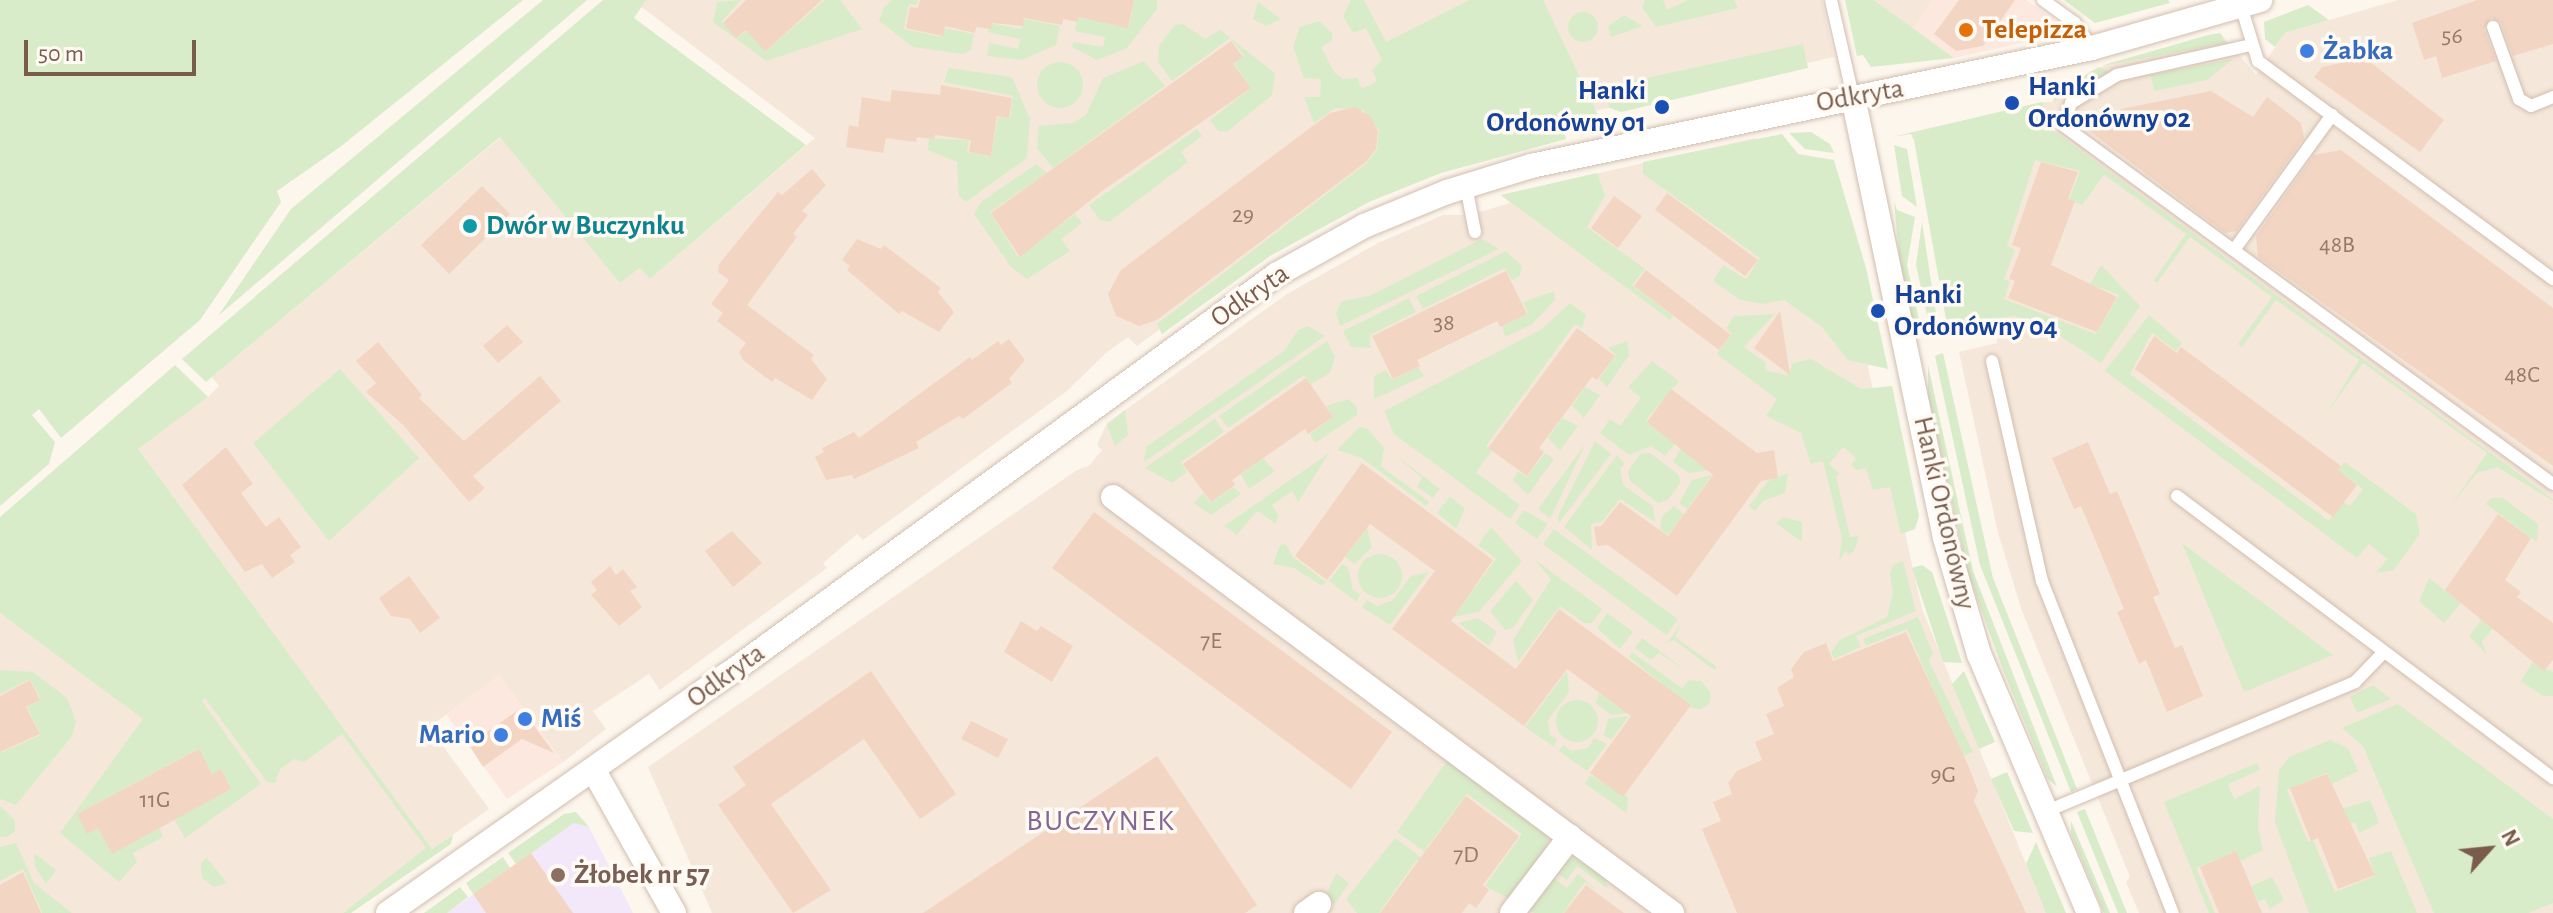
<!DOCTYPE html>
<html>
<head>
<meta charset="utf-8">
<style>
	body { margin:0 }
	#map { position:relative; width:2553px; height:913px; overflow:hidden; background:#fdf6ec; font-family:"Alegreya Sans",sans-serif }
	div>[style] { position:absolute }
	.residential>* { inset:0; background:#f5e8da }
	.commercial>* { inset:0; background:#fde8e0 }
	.education>* { inset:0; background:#f3e8fa }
	.green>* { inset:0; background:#d8ecc9 }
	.round { border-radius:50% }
	.building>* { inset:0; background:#f3d5c3 }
	.roads { filter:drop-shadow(0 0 2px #d1beb0) drop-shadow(0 0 2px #d1beb0) }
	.service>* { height:12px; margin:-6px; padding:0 6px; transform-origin:6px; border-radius:6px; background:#fff }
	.minor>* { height:24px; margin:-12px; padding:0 12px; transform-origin:12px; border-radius:12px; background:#fff }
	.dots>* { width:22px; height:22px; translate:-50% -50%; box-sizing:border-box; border:4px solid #fffaf3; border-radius:50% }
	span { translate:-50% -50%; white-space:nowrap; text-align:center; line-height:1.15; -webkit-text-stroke:7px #fffaf3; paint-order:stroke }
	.number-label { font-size:24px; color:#987a6a }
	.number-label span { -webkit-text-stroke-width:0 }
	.food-label { font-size:28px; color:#c56008; font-weight:700 }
	.left { translate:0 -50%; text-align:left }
	.shop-label { font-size:28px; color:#366cbe; font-weight:700 }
	.right { translate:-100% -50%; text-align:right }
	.transit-label { font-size:28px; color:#164399; font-weight:700 }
	.street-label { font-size:28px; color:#7a5c4d }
	.culture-label { font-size:28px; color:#0d838f; font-weight:700 }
	.education-label { font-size:28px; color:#785e54; font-weight:700 }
	.neighbourhood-label { font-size:30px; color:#846695; letter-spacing:2px }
	.north { position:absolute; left:2449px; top:809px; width:80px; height:80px; -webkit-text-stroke:6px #fffaf3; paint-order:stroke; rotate:63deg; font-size:22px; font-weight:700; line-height:32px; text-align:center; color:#7a5c4d }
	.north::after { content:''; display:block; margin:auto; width:28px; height:36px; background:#7a5c4d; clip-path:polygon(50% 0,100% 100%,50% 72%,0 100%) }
	.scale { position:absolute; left:24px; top:40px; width:172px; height:36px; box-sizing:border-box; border:4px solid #7a5c4d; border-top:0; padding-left:10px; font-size:24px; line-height:28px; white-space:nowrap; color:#7a5c4d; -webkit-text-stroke:6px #fffaf3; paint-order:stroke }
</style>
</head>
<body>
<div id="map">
	<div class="residential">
		<div style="clip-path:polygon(646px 0,1822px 0,1834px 57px,1610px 108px,1422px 137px,1137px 346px,1128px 337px,1107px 352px,1067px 391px,863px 540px,857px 534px,823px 563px,827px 568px,660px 690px,649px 674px,593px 711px,606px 729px,563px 762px,499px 676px,429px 727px,489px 809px,343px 913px,0 913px,0 566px,137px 448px,208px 397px,219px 386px,212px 377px,501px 137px,621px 282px,640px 268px,650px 279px,815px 138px,639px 5px)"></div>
		<div style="clip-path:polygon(1874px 0,1933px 0,1913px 29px)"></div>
		<div style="clip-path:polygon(2398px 0,2553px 0,2553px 913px,2139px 913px,2126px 882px,2130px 877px,2022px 611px,1998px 533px,1959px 352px,1997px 343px,1997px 315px,1944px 275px,1949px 145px,2051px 124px,2042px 102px,2053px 102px,2057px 91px,2109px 63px,2220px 33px,2256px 75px,2285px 33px)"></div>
		<div style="clip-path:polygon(1755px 138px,1847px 205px,1873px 329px,1868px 367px,1922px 609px,2046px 913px,712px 913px,648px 767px,1077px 470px,1089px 466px,1102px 450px,1097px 445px,1107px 423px,1287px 294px,1378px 243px,1443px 215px,1470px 215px,1510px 203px,1501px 195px)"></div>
	</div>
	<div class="commercial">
		<div style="clip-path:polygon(1933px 0,2026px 0,2057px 22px,2057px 35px,1954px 58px,1913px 29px)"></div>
		<div style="clip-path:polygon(499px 676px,563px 762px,507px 799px,446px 714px)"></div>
	</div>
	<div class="education">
		<div style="clip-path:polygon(574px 823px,589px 827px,633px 913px,447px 913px)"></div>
	</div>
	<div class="green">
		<div style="clip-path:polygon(0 0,523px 0,340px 147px,277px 191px,281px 202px,200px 320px,61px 438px,39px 409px,32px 415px,55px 442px,49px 464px,0 506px)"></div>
		<div style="clip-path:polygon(543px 0,587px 0,218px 316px,291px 209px)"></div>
		<div style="clip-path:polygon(603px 0,646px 0,634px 18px,806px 145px,650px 279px,640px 268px,620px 283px,500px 137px,206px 382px,182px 359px)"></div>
		<div style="clip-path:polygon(741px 0,722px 21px,737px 38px,747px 30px,765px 52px,825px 0,840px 0,862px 29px,766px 61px,713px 22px,717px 2px)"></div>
		<div style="clip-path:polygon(893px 0,918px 0,917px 5px,909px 4px,904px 29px,941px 37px,943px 28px,974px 34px,971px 50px,963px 54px,913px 47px,879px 21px,884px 7px)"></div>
		<div style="clip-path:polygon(1134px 0,1157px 0,1157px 9px,1127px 48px,1097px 60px,1072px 47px,1073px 42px,1103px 47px,1105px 37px,1075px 31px,1077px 17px,1129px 27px)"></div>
		<div style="clip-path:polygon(1351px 0,1364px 0,1386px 42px,1469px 0,1543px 0,1597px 113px,1594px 132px,1581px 135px,1573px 116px,1562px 120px,1566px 139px,1441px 173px,1369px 202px,1270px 256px,1162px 334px,1157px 324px,1367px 163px,1377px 149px,1379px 130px,1363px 110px,1336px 108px,1314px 123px,1304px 97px,1320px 97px,1321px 79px,1304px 78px,1293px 47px,1300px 27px,1320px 21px,1332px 33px,1332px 41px,1321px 47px,1334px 72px,1343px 79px,1357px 78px,1362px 89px,1377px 81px,1372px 70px,1382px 60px,1366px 28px,1353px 33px,1343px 16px)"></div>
		<div style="clip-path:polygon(1645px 0,1663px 0,1667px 10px,1688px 0,1734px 0,1738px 8px,1656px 27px,1642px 7px)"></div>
		<div style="clip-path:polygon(1845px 0,1874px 0,1954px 58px,1871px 67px,1863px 55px,1857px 56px)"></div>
		<div style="clip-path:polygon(2064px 0,2168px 0,2170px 3px,2095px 23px)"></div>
		<div style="clip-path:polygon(1258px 2px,1281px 19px,1266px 26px,1253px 19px)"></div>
		<div style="clip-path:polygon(2308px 5px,2329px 20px,2285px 33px,2275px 47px,2265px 39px,2264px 22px)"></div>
		<div class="round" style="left:1568px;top:12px;width:30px;height:30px"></div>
		<div style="clip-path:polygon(1624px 15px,1643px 26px,1611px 37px,1608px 26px)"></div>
		<div style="clip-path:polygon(1024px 19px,1060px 26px,1056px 45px,1022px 60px,987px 56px,989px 43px,1018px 49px,1020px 39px,988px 32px,990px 23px,1021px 29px)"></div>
		<div style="clip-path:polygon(1183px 24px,1205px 39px,1220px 30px,1275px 73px,1272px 95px,1227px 132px,1218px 131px,1210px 120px,1251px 88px,1234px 64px,1244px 56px,1230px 38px,1172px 81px,1158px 62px,1159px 46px,1175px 25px)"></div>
		<div style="clip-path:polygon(2220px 33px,2226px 43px,2101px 66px,2208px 35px)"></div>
		<div style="clip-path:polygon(1803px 44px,1808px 68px,1621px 112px,1610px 108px,1600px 88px)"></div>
		<div style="clip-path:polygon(2233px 59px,2207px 80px,2154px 91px,2151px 75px)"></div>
		<div style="clip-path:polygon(1144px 61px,1165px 86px,1053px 168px,1037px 148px,1039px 126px,1073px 123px,1086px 115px,1103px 78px)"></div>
		<div class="round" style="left:1037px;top:62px;width:46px;height:46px"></div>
		<div style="clip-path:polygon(2099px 67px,2110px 72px,2053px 102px,2057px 91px)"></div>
		<div style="clip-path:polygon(949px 68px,1012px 77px,1030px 119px,1027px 158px,966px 202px,959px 196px,957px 162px,928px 150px,929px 138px,969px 140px,967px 152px,991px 156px,998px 117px,1010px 118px,1013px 96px,944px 82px)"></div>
		<div style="clip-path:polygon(2042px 102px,2052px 124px,2047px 126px,2553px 499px,2553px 501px,2497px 467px,2477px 473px,2451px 506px,2487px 453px,2363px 363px,2327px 413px,2359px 360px,2276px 300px,2242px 347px,2238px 344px,2272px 297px,2190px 237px,2157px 283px,2154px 280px,2186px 234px,2104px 175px,2082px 205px,2069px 200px,2080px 171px,2035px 160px,2007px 246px,2015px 250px,2004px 279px,2010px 282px,2004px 299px,2096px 334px,2119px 295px,2090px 284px,2101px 265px,2140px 306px,2101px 363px,2046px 327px,2015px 316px,1947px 325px,1914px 140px,1911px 134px,1892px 137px)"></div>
		<div style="clip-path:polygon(1197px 129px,1202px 136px,1181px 152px,1188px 162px,1109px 222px,1100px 220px,1089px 205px)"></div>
		<div style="clip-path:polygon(1811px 132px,1830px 144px,1834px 153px,1805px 149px,1789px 133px)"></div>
		<div style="clip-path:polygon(1782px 134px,1798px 154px,1834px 160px,1866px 268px,1888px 369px,1848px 360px,1822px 327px,1784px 300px,1763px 304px,1740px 300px,1713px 281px,1723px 265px,1746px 279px,1760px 258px,1643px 174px,1643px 162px)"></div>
		<div style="clip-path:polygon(1894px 145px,1907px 149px,1917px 207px,1902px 196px)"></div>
		<div style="clip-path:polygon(1036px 164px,1047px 173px,990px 212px,1018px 257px,1075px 214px,1082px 223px,1061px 239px,1070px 251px,1027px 279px,1011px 267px,974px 214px,981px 202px)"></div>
		<div style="clip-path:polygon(1597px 173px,1605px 195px,1587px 227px,1645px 269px,1632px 285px,1673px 316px,1670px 320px,1501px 195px)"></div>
		<div style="clip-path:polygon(1894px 201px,1897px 210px,1915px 217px,1907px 265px,1921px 329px,1912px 319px,1900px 265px)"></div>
		<div style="clip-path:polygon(1922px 222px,1938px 327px,1930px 329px,1916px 265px)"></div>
		<div style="clip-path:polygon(1482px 239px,1499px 249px,1340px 326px,1336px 313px,1342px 301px,1369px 296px)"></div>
		<div style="clip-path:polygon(1506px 251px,1522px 266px,1520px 276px,1512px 280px,1505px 268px,1423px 309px,1416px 296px)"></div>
		<div style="clip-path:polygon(1545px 294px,1554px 292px,1555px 300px,1532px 324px,1505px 337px,1502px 326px,1528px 313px,1523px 302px)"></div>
		<div style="clip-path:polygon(1409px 298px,1416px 312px,1370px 335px,1371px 348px,1351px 347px,1343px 331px)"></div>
		<div style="clip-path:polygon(1570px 303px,1586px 315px,1582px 329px,1575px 324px,1486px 446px,1492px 451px,1476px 472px,1520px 505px,1510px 519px,1394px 434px,1384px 411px,1542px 329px)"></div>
		<div style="clip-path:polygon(1775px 314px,1744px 347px,1765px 362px,1766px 371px,1788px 375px,1793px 363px,1811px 359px,1861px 389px,1892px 386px,1919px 516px,1915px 529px,1901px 534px,1890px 487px,1873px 490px,1866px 468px,1856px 470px,1851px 465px,1856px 458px,1843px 447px,1829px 464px,1840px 474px,1836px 476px,1850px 537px,1859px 536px,1854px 551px,1849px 555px,1846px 551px,1839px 561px,1842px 538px,1823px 461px,1811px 464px,1801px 433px,1766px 416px,1777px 399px,1717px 354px,1732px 334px,1726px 328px,1734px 316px)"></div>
		<div style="clip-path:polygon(2149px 315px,2182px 343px,2176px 351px,2152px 333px,2130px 374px,2329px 521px,2343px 502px,2350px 506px,2363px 489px,2338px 470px,2345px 462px,2416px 514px,2420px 534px,2394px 570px,2376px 573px,2387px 559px,2369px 544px,2357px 558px,2105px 371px)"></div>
		<div style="clip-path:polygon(1308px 326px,1325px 336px,1144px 462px,1146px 447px,1284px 351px,1298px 330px)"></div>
		<div style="clip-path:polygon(1327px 341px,1335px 357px,1330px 373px,1311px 384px,1304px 375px,1228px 428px,1219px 416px)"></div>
		<div style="clip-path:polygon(1627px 341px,1629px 355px,1607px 387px,1599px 379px,1616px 355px,1608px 348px)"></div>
		<div style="clip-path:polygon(1943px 353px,1993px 578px,2077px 789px,2071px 792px,1980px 565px,1935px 356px)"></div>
		<div style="clip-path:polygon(1652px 361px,1679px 381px,1646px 420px,1676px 443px,1665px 456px,1651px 446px,1629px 455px,1600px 433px,1610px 419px,1620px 426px,1641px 398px,1628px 387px)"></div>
		<div style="clip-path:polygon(175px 365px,208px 397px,138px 449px,432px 849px,453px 835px,451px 844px,351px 913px,343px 913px,426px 848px,342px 734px,304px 762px,294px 759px,280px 769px,275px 783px,267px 782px,205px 698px,202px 701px,261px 784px,185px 838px,174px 819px,230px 787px,221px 770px,212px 774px,198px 749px,77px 814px,87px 833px,98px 828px,112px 853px,159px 827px,163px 837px,133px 853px,137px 862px,119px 882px,60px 833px,143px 719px,0 613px,0 517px)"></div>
		<div style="clip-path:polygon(1928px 365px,1973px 571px,2057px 787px,2048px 779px,2003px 670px,1967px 570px,1928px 394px)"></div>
		<div style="clip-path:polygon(1418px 367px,1424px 376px,1374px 399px,1374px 376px,1386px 370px,1392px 380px)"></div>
		<div style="clip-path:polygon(340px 369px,419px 458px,329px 541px,253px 443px)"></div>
		<div style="clip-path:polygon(1585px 387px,1600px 395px,1584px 418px,1572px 406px)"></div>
		<div style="clip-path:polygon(1348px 399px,1357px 407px,1357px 415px,1315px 443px,1310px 434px,1333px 417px,1326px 406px)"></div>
		<div style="clip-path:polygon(1125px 410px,1128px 435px,1115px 446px,1107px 425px)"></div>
		<div style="clip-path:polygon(1562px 418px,1578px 426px,1560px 451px,1548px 438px)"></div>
		<div style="clip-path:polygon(1215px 419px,1224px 432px,1181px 462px,1187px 472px,1172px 483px,1145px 468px)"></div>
		<div style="clip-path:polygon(1360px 427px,1368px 429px,1384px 448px,1381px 466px,1429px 502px,1426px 506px,1362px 458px,1337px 450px)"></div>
		<div style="clip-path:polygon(1595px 441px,1611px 454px,1559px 523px,1558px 516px)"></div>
		<div style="clip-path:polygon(1586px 443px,1551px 517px,1549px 518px,1538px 509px)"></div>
		<div style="clip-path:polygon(1682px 446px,1712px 470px,1689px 473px,1673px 462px)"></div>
		<div style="clip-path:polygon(1329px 453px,1298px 502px,1292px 491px,1272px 505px,1278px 515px,1276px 524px,1257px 511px,1237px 535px,1224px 526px)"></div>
		<div style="clip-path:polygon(1545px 453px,1554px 459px,1528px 495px,1513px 480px,1518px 471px,1527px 477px)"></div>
		<div style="clip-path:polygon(1650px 453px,1679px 475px,1680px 483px,1668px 500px,1658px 503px,1630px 481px,1628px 471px,1640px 454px)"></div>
		<div style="clip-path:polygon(1394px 454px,1440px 489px,1433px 498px,1417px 487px,1422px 478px)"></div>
		<div style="clip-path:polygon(1617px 455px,1625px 463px,1620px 469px,1623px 485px,1653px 506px,1655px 522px,1620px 499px,1602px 522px,1591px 524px,1592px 550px,1564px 527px)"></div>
		<div style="clip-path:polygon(1263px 458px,1275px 471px,1249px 489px,1241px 474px)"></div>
		<div style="clip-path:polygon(1788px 473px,1785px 493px,1763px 501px,1755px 511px,1749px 506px,1768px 481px)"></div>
		<div style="clip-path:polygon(1712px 475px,1687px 509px,1679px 503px,1692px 480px)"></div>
		<div style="clip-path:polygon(1234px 487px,1241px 494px,1211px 515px,1194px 503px,1203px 493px,1210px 503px)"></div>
		<div style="clip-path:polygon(1450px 496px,1465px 509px,1456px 529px,1437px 513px)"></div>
		<div style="clip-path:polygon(2491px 498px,2503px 498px,2538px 524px,2537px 542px,2486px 504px)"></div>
		<div style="clip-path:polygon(1674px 506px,1684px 514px,1668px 535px,1660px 529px,1662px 516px)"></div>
		<div style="clip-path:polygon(1524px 510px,1548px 524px,1537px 539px,1515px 523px)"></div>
		<div style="clip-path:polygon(1783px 517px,1802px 522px,1802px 542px,1776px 523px)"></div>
		<div style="clip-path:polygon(1491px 527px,1522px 561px,1479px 612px,1453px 617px,1496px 559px,1478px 545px)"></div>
		<div style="clip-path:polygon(1367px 528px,1372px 547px,1355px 564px,1345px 557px)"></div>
		<div style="clip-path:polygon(1554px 529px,1678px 619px,1666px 635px,1543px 544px)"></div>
		<div style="clip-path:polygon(2182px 543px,2333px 655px,2244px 692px)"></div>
		<div style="clip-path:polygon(1286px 544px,1293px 557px,1326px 582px,1322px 586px,1294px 568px,1273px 564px,1280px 545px)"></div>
		<div class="round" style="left:1358px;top:554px;width:44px;height:44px"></div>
		<div style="clip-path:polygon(1534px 559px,1602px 609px,1592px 623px,1584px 623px,1560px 606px,1518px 662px,1513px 640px,1551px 579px)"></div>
		<div style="clip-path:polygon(1903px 561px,1916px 611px,1856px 636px,1861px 647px,1834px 659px,1831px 652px,1840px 640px,1887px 617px,1893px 593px,1890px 574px,1893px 565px)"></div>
		<div style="clip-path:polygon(1342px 564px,1348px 567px,1353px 590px,1360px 594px,1357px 602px,1329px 581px)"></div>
		<div style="clip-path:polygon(1922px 565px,1932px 572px,1962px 663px,1943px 662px,1912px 568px)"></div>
		<div style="clip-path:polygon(1429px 572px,1390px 625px,1362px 607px,1367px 600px,1377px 606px,1393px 600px,1411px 576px)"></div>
		<div style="clip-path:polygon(2429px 578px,2461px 603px,2444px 623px,2419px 601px)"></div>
		<div style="clip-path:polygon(1516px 581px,1533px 600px,1513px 628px,1505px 630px,1490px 611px)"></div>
		<div style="clip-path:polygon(1607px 613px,1633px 632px,1620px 649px,1597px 628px)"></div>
		<div style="clip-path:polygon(1918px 617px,1933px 653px,1929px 661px,1973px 752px,1962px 757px,1907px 629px,1866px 646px,1863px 639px)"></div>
		<div style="clip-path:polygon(1478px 618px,1497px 632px,1489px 646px,1458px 623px)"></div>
		<div style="clip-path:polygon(2482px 619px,2493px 628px,2482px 642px,2487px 655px,2469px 636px)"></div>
		<div style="clip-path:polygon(1681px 624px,1675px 637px,1717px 667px,1714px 670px,1674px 640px,1667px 643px)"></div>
		<div style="clip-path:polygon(1642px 638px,1688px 672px,1659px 653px,1651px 660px,1635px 648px)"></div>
		<div style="clip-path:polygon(1632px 652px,1682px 688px,1689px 680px,1701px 681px,1711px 693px,1710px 703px,1701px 709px,1692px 708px,1629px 657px)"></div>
		<div style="clip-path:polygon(2532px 663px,2553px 672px,2553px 696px,2543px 696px,2521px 681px)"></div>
		<div style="clip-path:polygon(0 670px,33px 672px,67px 698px,76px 722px,72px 736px,16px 805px,0 799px,0 753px,41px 735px,27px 707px,41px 700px,30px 679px,0 694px)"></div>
		<div style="clip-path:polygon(1567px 671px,1569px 692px,1548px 720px,1550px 735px,1557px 739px,1554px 747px,1525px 727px)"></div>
		<div style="clip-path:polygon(1964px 671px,1995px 742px,1979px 749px,1952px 684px)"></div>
		<div style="clip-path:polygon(2373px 685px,2391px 699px,2357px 713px,2350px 697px)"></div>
		<div style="clip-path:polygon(1599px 693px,1627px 713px,1611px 715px,1596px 703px)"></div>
		<div class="round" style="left:1556px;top:700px;width:42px;height:42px"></div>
		<div style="clip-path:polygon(2398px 704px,2553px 819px,2553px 903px,2528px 913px,2434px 913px,2363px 746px,2342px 728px)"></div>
		<div style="clip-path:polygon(1629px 716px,1611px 740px,1604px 735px,1608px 719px)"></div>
		<div style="clip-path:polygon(1594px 738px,1607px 744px,1587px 771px,1559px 751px,1563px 745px,1571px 751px,1588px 748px)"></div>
		<div style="clip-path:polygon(2330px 740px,2348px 748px,2358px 771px,2332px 784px,2327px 773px,2287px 790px,2308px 842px,2313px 840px,2335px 892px,2375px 876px,2369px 858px,2391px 851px,2417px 913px,2309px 913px,2275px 822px,2279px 770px,2289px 757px)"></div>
		<div style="clip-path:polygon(1449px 758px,1547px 834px,1548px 854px,1513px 901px,1485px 886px,1522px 834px,1467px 794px,1427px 847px,1428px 854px,1397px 832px)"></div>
		<div style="clip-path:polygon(2257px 763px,2260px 770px,2228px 784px,2234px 799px,2260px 786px,2258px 828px,2263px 850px,2241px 861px,2236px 851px,2196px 868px,2215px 913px,2209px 913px,2164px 802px)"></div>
		<div style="clip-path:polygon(2007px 772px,2033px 833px,2014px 831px,1991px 779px)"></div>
		<div style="clip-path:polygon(1590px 775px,1628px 797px,1627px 813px,1585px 784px)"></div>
		<div style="clip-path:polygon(2370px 800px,2379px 823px,2359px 833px,2355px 822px,2348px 825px,2341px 809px)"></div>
		<div style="clip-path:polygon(0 806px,15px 820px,15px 831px,7px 837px,0 837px)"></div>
		<div style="clip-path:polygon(2085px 809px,2127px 913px,2118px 913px,2077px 812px)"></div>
		<div style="clip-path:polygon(576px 812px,589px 827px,574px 823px,516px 864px,508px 853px,564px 814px)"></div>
		<div style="clip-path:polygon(2071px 821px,2110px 913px,2104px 913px,2071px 834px)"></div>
		<div style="clip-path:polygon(1395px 838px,1423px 859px,1416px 861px,1379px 913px,1357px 913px,1346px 899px)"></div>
		<div style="clip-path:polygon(2036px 842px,2066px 913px,2046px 913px,2026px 864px)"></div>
		<div style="clip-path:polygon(16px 843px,34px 883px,72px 913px,42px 913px,23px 869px,0 881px,0 847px)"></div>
		<div style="clip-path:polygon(34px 853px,56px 870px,46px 884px,35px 867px)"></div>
		<div style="clip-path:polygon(206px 857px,227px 883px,214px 887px,202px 878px,201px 864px)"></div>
		<div style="clip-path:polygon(503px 857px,510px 868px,473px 894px,466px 883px)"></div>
		<div style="clip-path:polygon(1577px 857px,1604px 873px,1608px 889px,1577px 866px,1567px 880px,1553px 870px,1563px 859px)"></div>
		<div style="clip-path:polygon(1336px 873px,1349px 883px,1334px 905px,1327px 893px)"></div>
		<div style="clip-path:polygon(1578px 874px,1600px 893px,1585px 882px,1563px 913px,1534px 913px,1526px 907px,1550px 875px,1567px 888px)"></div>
		<div style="clip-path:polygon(2272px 877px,2284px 900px,2270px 909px,2265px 899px,2258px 902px,2251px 886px)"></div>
		<div style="clip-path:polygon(460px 887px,468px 897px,447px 913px,424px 913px)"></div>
	</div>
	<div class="building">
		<div style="clip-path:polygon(746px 0,822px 0,765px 52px,746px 30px,736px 38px,723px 23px)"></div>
		<div style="clip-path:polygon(920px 0,1134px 0,1128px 28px,1078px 17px,1077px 22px,1063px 19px,1062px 25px,1024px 18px,1023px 26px,992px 23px,991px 29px,976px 27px,975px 33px,945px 26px,943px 36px,906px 28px,910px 7px,918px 8px)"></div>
		<div style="clip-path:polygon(1959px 0,2015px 0,1983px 46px,1956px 51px,1934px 34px)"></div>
		<div style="clip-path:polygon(2477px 0,2553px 0,2553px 44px,2513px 56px,2501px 23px,2491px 18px,2484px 29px,2496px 61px,2442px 78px,2436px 56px,2424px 60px,2412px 23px)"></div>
		<div style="clip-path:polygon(1231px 41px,1243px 57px,1233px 64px,1251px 88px,1102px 191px,1020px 257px,991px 213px)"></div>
		<div style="clip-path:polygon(2365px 58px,2444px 120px,2420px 152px,2314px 77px,2322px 67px)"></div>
		<div style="clip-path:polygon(941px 85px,1012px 98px,1009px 118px,997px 116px,991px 156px,969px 152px,971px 140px,935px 135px,934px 139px,917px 137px,916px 142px,886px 138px,883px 153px,846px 147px,849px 125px,858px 127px,862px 97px,890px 102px,892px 90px,940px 95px)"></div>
		<div style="clip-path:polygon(2211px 91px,2253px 117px,2267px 97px,2301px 123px,2304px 138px,2237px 231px,2225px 233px,2088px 130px,2097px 114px,2115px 118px,2121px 109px)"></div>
		<div style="clip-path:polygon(1355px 107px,1370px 116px,1378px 131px,1376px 149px,1366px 162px,1157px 320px,1139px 326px,1116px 316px,1108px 294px,1121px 270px,1330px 113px)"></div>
		<div style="clip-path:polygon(2341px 150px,2553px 308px,2553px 466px,2258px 257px,2256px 236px,2314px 155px)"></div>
		<div style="clip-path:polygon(2041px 162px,2078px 172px,2068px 199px,2075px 201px,2051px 265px,2117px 297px,2097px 332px,2008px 298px,2015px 281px,2009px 279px,2021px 248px,2012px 245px)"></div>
		<div style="clip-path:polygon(812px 169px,826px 185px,802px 211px,808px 215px,793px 234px,797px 237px,747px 305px,814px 355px,811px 359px,827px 379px,812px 400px,775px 378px,772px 382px,743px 360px,739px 352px,746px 343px,717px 321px,723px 313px,711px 304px,729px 280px,718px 272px,719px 264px,778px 192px,782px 195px)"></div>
		<div style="clip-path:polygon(482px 186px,510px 214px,449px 274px,421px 245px)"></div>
		<div style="clip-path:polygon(1667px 193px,1758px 260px,1745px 276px,1655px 210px)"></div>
		<div style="clip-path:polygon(1614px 196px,1642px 216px,1618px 248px,1591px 228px)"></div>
		<div style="clip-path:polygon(857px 239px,881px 249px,884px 245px,941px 288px,938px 292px,954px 312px,939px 332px,902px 311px,899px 314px,847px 270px,850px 266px,842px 260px)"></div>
		<div style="clip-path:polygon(1646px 270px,1731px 335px,1719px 350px,1634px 286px)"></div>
		<div style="clip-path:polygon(1506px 271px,1527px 314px,1500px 327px,1497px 321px,1417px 360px,1420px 366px,1393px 379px,1372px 336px)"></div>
		<div style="clip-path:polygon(1780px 311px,1790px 375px,1754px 348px)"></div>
		<div style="clip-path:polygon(507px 325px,523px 342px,498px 363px,483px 346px)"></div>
		<div style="clip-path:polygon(1577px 328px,1615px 356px,1597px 380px,1592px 377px,1539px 448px,1544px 452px,1527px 476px,1488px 448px)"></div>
		<div style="clip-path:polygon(2154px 336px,2177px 353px,2181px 347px,2341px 466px,2338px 470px,2357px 485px,2333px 517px,2135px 369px)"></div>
		<div style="clip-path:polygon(1009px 339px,1025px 360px,1009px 379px,1012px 383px,963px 419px,959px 416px,916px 442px,919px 448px,854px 479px,852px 475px,826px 480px,815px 457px,824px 452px,822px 448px,854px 432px,859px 438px,970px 357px,972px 360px,998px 341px,1001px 345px)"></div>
		<div style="clip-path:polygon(378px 342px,422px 395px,419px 398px,464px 441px,540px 376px,561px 401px,473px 476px,485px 488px,469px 502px,404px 426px,366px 392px,376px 383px,356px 361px)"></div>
		<div style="clip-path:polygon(1306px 378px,1333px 417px,1308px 434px,1305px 429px,1232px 480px,1235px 485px,1211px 502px,1183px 464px)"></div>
		<div style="clip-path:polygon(1671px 389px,1757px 453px,1774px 450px,1778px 478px,1761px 481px,1677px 596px,1608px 545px,1597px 546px,1594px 527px,1601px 526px,1620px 502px,1668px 536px,1713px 475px,1647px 422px)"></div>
		<div style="clip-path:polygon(2088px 442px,2110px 494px,2117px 491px,2160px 594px,2153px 597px,2175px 648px,2182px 645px,2203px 696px,2167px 712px,2146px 660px,2139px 664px,2117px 612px,2124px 609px,2081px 506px,2074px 509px,2052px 458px)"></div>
		<div style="clip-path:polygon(226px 447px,253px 484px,241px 493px,266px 527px,279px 517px,301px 547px,290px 555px,295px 562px,272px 578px,262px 564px,245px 572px,182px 485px)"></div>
		<div style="clip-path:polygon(1362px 463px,1493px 560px,1451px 621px,1516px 669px,1559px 609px,1691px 705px,1623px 797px,1590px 773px,1631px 716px,1567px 669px,1524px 726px,1392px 629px,1435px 571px,1370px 524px,1327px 580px,1295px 556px)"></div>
		<div style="clip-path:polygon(1094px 512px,1392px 732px,1351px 789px,1052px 568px)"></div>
		<div style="clip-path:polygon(2498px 514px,2531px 538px,2505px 580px,2521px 592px,2517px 597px,2553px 623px,2553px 660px,2544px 671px,2445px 590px)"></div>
		<div style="clip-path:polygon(732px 531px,762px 563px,733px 587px,705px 551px)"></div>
		<div style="clip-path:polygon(610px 566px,616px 575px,623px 569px,637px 587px,630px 591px,642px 607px,619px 626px,591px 595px,597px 590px,591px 582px)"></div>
		<div style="clip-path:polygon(409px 576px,440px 618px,420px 633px,410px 619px,391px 616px,379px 598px)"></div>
		<div style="clip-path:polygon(1021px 621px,1037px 631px,1041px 626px,1073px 646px,1052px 682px,1004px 652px)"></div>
		<div style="clip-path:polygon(1906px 632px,1968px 765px,1978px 791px,1974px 801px,2026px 913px,1737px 913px,1702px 829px,1721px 821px,1713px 802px,1732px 794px,1728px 783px,1737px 771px,1762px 760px,1755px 742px,1774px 734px,1766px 714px,1784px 706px,1777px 688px,1794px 677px,1791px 669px,1804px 652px,1826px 643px,1833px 661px)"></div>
		<div style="clip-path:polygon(871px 671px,956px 794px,920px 819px,864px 739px,771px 804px,831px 890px,793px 913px,718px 805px,746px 785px,733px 767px)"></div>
		<div style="clip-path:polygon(30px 680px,40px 700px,26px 707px,40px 734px,0 752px,0 696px)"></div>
		<div style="clip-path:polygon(521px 708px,554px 753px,522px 739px,483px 767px,469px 745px)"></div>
		<div style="clip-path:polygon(971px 721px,1008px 739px,998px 758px,961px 739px)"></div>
		<div style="clip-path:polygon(199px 749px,212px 774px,221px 769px,231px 789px,112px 854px,98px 828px,87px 834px,77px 814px)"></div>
		<div style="clip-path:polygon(1157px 756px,1257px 905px,1245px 913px,923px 913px)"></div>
		<div style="clip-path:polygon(2327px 774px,2375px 875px,2338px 889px,2318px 838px,2311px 841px,2290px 788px)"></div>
		<div style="clip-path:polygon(1466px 796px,1519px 836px,1483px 885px,1489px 890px,1476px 908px,1469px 903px,1462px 913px,1380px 913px)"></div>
		<div style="clip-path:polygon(2236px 851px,2244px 869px,2262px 913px,2219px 913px,2200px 867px)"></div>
		<div style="clip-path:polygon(531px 853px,573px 913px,486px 913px,473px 894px)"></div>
		<div style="clip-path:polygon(23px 872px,41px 913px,0 913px,0 885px)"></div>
		<div style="clip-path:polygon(1586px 885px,1624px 913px,1564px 913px)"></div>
	</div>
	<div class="roads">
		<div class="service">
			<div style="left:1831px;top:0;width:99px;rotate:77.2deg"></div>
			<div style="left:2043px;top:0;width:39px;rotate:36deg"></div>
			<div style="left:2075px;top:23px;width:30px;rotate:56deg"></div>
			<div style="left:2240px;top:3px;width:61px;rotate:72.8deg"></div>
			<div style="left:2258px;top:61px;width:367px;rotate:36.5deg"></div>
			<div style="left:2493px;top:27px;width:77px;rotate:70.1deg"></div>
			<div style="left:2519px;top:99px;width:14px;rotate:30deg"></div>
			<div style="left:2531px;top:106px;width:24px;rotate:-22deg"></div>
			<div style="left:2251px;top:45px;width:137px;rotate:167.4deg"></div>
			<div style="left:2117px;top:75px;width:54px;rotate:148.7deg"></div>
			<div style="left:2071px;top:103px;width:24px;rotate:107deg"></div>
			<div style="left:2064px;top:126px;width:606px;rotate:36.21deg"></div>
			<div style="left:1466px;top:186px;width:47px;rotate:78.9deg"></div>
			<div style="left:2234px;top:250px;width:167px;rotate:-54deg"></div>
			<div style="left:1992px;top:361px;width:226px;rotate:77.2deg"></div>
			<div style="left:2042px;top:581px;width:357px;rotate:68.5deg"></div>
			<div style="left:2177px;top:496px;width:470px;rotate:36.9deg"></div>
			<div style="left:2047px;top:811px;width:334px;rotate:-22.7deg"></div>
			<div style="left:2355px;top:682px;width:40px;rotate:-46deg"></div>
		</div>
		<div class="minor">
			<div style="left:1853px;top:97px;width:450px;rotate:78.2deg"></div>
			<div style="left:1945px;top:538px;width:121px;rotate:73.7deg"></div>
			<div style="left:1979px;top:654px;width:281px;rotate:67deg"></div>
			<div style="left:1113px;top:497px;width:697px;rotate:36.66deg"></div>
			<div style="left:594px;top:771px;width:163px;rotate:60.6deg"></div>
			<div style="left:388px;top:913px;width:418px;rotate:-35.1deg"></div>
			<div style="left:730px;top:673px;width:676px;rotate:-36.09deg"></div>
			<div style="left:1276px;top:275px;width:101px;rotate:-29.1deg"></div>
			<div style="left:1364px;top:226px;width:90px;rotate:-22.3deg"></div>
			<div style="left:1447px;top:192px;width:88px;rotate:-17.2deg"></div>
			<div style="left:1531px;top:166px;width:573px;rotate:-11.88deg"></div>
			<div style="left:2092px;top:48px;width:175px;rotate:-15.9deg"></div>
			<div style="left:1306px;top:913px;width:16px;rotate:-35deg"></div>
			<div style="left:1512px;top:913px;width:96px;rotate:-52.7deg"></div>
		</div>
	</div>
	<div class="dots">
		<div style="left:1966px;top:30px;background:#e8710a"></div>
		<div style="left:2307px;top:51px;background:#3f7fe0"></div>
		<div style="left:2012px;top:103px;background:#1a4fb4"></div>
		<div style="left:1662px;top:107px;background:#1a4fb4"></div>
		<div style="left:470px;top:226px;background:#0f9aa8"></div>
		<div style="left:1878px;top:311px;background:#1a4fb4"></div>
		<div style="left:525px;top:719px;background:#3f7fe0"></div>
		<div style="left:501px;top:735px;background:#3f7fe0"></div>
		<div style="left:558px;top:875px;background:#8d6e63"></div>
	</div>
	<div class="number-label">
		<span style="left:2452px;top:37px">56</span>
		<span style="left:1243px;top:216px">29</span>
		<span style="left:2337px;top:246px">48B</span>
		<span style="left:1444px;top:324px">38</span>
		<span style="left:2522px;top:376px">48C</span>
		<span style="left:1211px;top:642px">7E</span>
		<span style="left:1943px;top:776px">9G</span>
		<span style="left:155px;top:801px">11G</span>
		<span style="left:1466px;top:856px">7D</span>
	</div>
	<div class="food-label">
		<span class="left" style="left:1982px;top:30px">Telepizza</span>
	</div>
	<div class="shop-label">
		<span class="left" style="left:2323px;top:51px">Żabka</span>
		<span class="left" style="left:541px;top:719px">Miś</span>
		<span class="right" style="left:485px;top:735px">Mario</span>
	</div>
	<div class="transit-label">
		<span class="left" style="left:2028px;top:103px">Hanki<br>Ordonówny 02</span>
		<span class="right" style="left:1646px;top:107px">Hanki<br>Ordonówny 01</span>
		<span class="left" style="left:1894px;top:311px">Hanki<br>Ordonówny 04</span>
	</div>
	<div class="street-label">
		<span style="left:1860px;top:96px;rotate:-10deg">Odkryta</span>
		<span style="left:1250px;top:296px;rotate:-35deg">Odkryta</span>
		<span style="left:1944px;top:513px;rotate:77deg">Hanki Ordonówny</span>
		<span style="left:726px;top:676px;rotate:-36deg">Odkryta</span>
	</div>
	<div class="culture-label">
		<span class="left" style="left:486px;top:226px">Dwór w Buczynku</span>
	</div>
	<div class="education-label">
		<span class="left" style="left:574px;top:875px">Żłobek nr 57</span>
	</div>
	<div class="neighbourhood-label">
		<span style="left:1101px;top:821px">BUCZYNEK</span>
	</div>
	<div class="north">N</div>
	<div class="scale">50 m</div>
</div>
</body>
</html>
